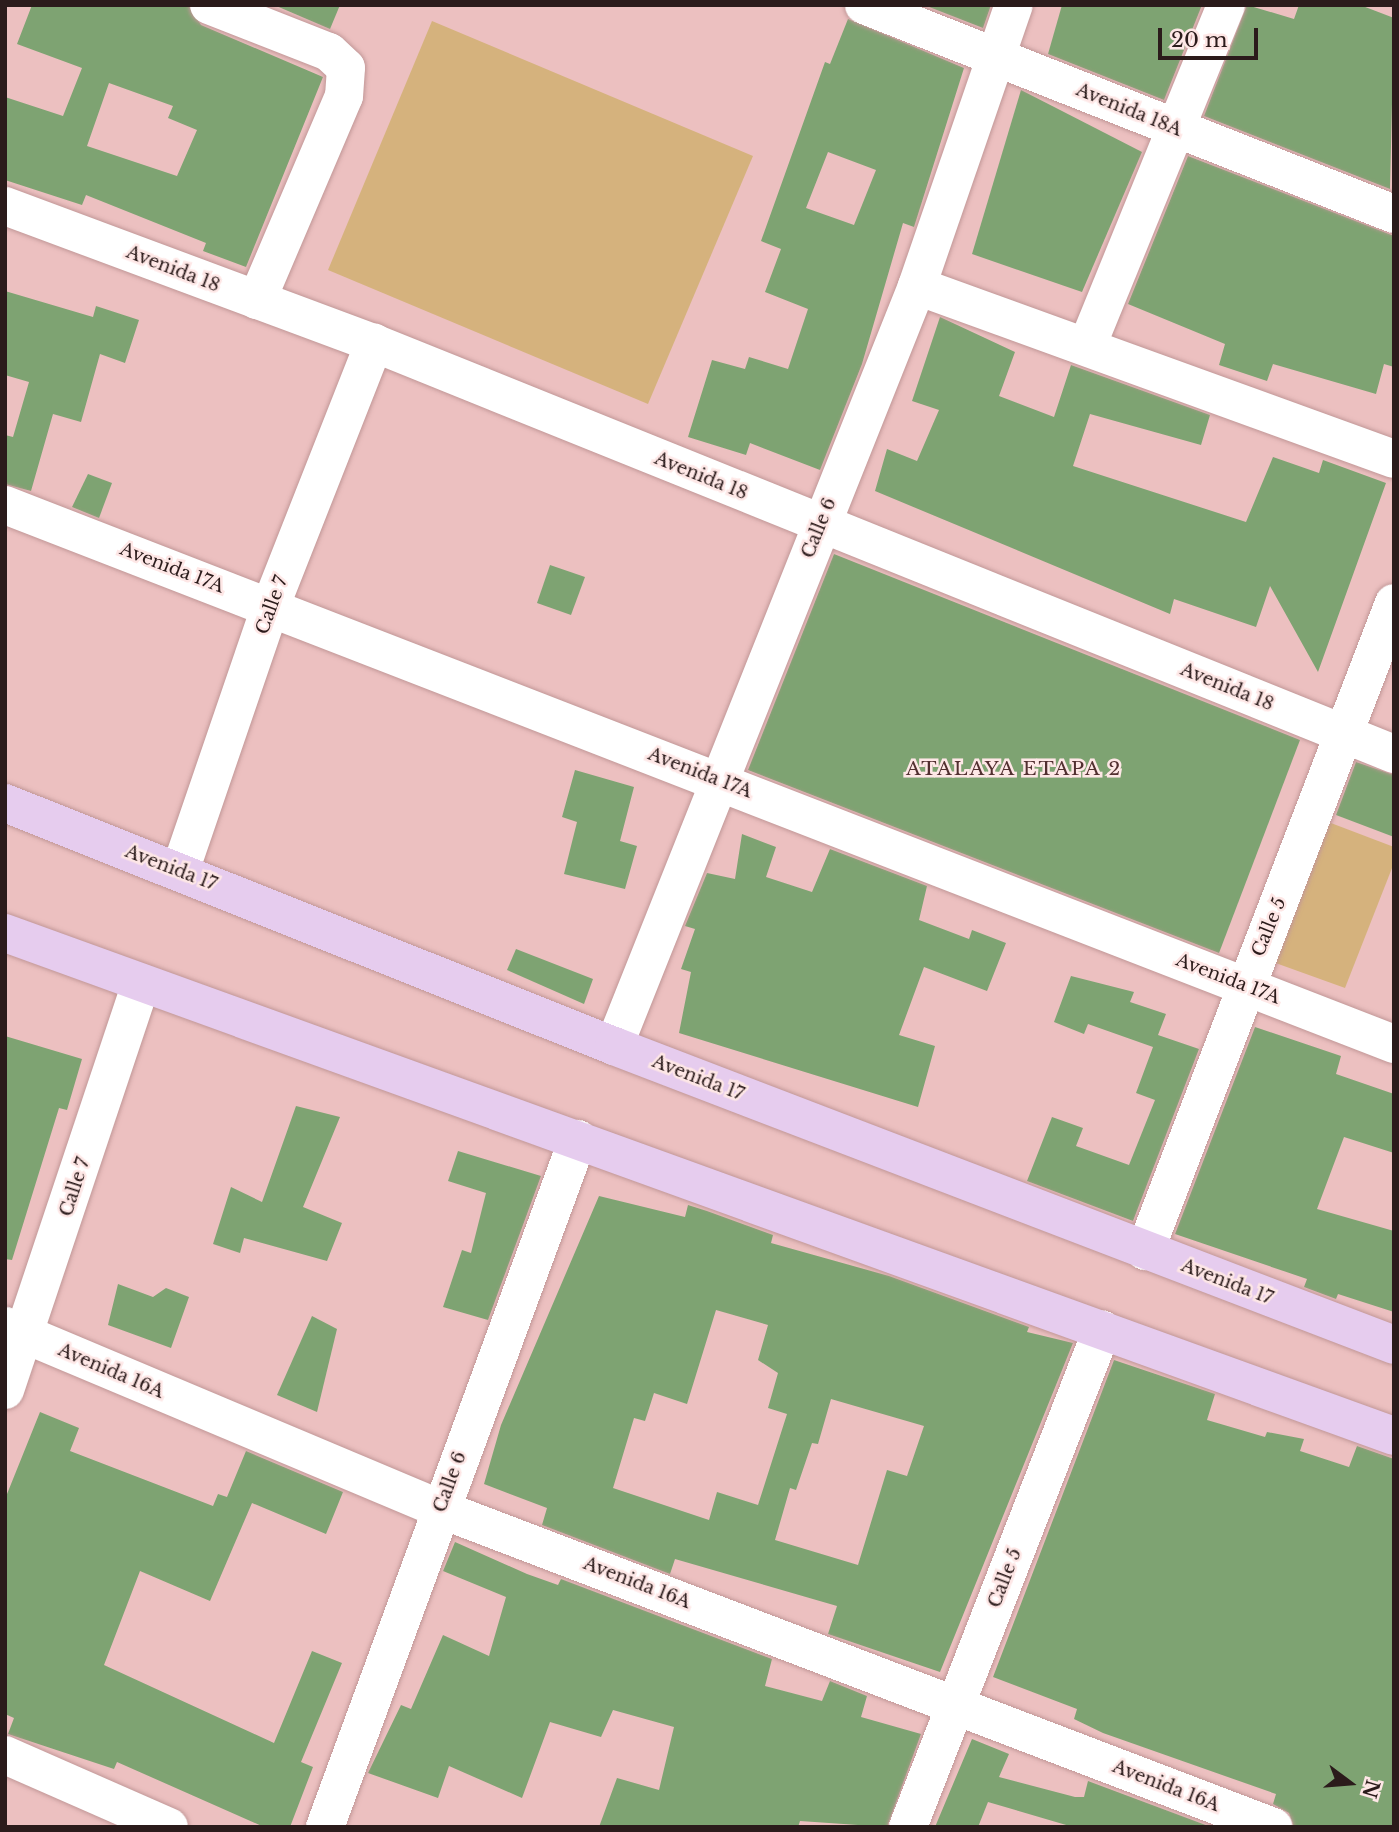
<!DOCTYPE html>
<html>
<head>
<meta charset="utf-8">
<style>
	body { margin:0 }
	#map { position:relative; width:1399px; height:1832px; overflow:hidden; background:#ecc0c0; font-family:"Libre Baskerville",serif }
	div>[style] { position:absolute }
	.green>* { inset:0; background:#d5b27d }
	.building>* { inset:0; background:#7ea372 }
	.roads { filter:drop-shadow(0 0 2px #c19797) drop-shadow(0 0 2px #c19797) }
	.minor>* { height:38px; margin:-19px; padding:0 19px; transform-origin:19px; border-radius:19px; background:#fff }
	.major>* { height:38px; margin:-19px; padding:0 19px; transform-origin:19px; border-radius:19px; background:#e6ccee }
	span { translate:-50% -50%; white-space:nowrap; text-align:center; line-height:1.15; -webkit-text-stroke:5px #fee7e6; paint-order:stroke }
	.street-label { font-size:18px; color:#2b1b1b }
	.neighbourhood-label { font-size:19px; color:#522f30; letter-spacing:2px }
	.frame { position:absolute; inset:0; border:7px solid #2b1b1b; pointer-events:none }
	.north { position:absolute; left:1315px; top:1748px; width:70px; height:70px; -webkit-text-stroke:5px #fee7e6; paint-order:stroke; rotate:106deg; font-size:19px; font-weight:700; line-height:28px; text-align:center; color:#2b1b1b }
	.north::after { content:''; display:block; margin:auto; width:24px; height:32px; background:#2b1b1b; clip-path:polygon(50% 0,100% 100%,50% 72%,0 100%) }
	.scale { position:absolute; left:1158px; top:28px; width:100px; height:32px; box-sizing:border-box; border:4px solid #2b1b1b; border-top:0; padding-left:9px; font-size:21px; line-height:24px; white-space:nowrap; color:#2b1b1b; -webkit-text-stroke:5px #fee7e6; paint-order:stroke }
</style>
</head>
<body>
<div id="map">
	<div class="green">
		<div style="clip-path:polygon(432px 21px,753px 156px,648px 404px,328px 270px)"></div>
		<div style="clip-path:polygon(1323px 820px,1394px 847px,1394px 863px,1345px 988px,1270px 961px)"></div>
	</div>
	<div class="building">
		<div style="clip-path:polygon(evenodd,32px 5px,188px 5px,201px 25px,323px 77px,246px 267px,203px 251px,206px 243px,86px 195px,82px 205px,5px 180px,5px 97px,63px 116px,82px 68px,17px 44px,32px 5px,109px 83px,173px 106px,168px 118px,197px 130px,177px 176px,87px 146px,109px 83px)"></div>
		<div style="clip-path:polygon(274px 5px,340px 5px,330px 29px)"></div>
		<div style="clip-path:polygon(924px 5px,991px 5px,983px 28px)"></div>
		<div style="clip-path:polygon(1062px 5px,1202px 5px,1164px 100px,1048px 54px)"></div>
		<div style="clip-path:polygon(1247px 5px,1294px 19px,1299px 5px,1360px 5px,1394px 18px,1390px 189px,1204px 116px)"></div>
		<div style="clip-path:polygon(evenodd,848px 19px,964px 68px,914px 227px,903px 223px,862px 364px,820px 470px,750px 443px,746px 455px,688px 437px,712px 360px,745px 369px,749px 357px,788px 369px,808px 309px,765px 292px,781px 249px,761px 241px,825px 62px,830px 64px,848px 19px,828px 152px,876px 170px,854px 225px,806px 208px,828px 152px)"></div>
		<div style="clip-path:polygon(1021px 90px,1142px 152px,1082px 292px,972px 254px)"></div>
		<div style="clip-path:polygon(1188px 156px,1394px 236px,1394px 367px,1384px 364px,1376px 394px,1273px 364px,1267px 381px,1219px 365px,1225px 344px,1128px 304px)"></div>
		<div style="clip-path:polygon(5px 291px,93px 317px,96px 306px,139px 320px,125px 363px,100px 354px,81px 422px,53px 414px,31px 491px,5px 484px,5px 435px,13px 437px,29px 382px,5px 375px)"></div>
		<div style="clip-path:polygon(940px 317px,1015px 352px,999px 396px,1054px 417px,1071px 365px,1210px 415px,1201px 445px,1090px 414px,1073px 466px,1246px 522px,1273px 457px,1319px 473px,1323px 460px,1386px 483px,1318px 672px,1270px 586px,1256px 627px,1174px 599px,1170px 614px,875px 491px,887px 449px,917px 461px,939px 410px,912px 401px)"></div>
		<div style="clip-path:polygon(88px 474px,112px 483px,99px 518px,72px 507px)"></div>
		<div style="clip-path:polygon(834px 554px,1300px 740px,1219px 953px,748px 770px)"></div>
		<div style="clip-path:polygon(550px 565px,585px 577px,571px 615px,537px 603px)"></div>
		<div style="clip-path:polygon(1356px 762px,1394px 775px,1394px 837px,1336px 815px)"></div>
		<div style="clip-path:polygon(575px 770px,634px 787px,620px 841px,637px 846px,625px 889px,564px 874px,577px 822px,562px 817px)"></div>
		<div style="clip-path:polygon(742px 834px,776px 847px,766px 877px,812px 892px,830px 849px,927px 886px,919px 920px,969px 939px,972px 930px,1006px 943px,987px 991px,924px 967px,899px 1035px,935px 1046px,918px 1107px,679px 1033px,691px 972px,681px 969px,695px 929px,685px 926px,707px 873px,735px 879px)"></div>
		<div style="clip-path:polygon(516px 949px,593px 979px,584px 1004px,507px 970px)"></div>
		<div style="clip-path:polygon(1071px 976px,1134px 992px,1130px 1002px,1166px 1014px,1158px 1035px,1199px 1049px,1133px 1221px,1027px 1181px,1052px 1117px,1083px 1128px,1076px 1146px,1129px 1165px,1155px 1100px,1136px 1093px,1153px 1047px,1088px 1024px,1084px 1034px,1054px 1022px)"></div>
		<div style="clip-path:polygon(1255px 1027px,1341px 1056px,1336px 1074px,1394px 1094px,1394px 1153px,1344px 1137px,1317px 1209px,1394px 1231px,1394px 1312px,1338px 1294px,1336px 1299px,1304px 1287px,1307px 1279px,1175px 1234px)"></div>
		<div style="clip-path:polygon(5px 1036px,82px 1059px,67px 1110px,59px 1108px,12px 1260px,5px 1259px)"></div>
		<div style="clip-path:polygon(296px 1106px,340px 1117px,303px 1207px,342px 1223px,327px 1261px,244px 1238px,240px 1253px,213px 1244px,231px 1187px,262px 1202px)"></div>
		<div style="clip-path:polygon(458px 1151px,541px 1176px,488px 1320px,443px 1307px,462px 1250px,471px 1253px,486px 1193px,448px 1181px)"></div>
		<div style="clip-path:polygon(evenodd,599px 1196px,685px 1217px,688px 1205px,707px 1211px,773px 1235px,771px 1243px,889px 1276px,1029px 1327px,1027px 1332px,1073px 1343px,940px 1672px,828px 1634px,837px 1606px,675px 1559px,670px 1574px,542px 1525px,547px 1508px,484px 1484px,501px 1425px,599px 1196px,716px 1310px,768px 1325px,758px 1360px,778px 1373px,768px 1408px,787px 1414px,758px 1505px,717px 1492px,709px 1520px,613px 1488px,634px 1418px,645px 1421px,654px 1393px,687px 1404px,716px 1310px,599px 1196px,831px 1399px,924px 1426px,907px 1476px,887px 1470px,858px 1565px,775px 1540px,790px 1488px,796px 1490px,812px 1443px,818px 1444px,831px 1399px)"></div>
		<div style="clip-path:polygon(118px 1284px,153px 1297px,166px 1288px,189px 1297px,171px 1348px,108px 1325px)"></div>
		<div style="clip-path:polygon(312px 1316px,337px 1329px,317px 1412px,277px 1395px)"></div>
		<div style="clip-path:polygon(1114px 1360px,1215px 1394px,1207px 1420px,1265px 1437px,1267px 1432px,1304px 1439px,1300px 1451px,1349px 1467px,1357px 1446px,1394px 1459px,1394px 1827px,1294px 1827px,1289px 1813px,1273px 1804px,1276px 1794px,1103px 1733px,1074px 1719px,1077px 1709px,993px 1677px)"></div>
		<div style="clip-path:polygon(40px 1412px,79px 1428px,70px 1451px,213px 1506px,218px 1494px,227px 1497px,246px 1451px,343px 1492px,326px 1534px,252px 1503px,210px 1601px,140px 1571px,104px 1665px,274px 1743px,312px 1651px,342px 1663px,301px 1762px,313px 1767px,290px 1827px,264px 1827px,117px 1762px,114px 1769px,8px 1734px,14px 1718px,5px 1714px,5px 1499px)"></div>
		<div style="clip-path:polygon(455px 1542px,527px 1574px,558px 1585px,561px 1579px,772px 1659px,765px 1686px,822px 1701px,830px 1681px,867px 1696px,861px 1717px,921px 1734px,887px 1827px,800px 1821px,798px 1827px,599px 1827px,617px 1778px,659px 1790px,674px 1727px,613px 1710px,601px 1737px,550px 1722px,522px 1798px,449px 1766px,438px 1798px,368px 1773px,401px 1705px,411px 1709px,443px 1635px,489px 1656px,506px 1597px,443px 1571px)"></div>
		<div style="clip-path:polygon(972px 1739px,1009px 1754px,999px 1777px,1075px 1797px,1084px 1797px,1088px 1781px,1211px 1827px,1073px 1827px,988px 1802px,978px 1827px,935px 1827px)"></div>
	</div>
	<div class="roads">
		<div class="minor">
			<div style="left:209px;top:5px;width:129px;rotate:21.4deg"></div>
			<div style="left:329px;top:52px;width:23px;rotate:43deg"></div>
			<div style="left:346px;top:68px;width:28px;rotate:94deg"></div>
			<div style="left:344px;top:96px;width:222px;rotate:113.1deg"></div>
			<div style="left:864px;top:5px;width:570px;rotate:21.52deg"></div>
			<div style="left:5px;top:206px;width:394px;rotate:20.4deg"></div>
			<div style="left:374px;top:343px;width:1100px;rotate:21.95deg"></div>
			<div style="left:917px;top:286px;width:507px;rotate:19.93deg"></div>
			<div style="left:1087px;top:346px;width:368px;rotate:-67.8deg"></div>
			<div style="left:5px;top:505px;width:1490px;rotate:21.21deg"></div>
			<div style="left:180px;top:871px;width:281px;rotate:-71.1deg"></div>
			<div style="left:271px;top:605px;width:282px;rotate:-68.5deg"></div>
			<div style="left:614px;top:1046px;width:818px;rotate:-68.26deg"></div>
			<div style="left:917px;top:286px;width:297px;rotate:-71deg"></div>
			<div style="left:1145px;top:1251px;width:694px;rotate:-68.98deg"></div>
			<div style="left:5px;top:1326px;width:472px;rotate:22.8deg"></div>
			<div style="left:440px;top:1509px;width:892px;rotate:20.89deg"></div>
			<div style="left:5px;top:1390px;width:429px;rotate:-71.5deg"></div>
			<div style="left:5px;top:1755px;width:179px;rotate:23.7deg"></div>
			<div style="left:325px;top:1827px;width:733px;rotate:-69.81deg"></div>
			<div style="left:908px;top:1827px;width:534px;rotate:-68.68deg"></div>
		</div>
		<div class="major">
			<div style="left:5px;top:803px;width:656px;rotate:21.75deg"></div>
			<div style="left:614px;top:1046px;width:835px;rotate:20.97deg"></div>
			<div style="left:5px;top:933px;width:1477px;rotate:19.91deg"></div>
		</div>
	</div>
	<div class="street-label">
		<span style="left:1129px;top:110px;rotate:22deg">Avenida 18A</span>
		<span style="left:173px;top:269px;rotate:21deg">Avenida 18</span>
		<span style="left:701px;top:476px;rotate:22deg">Avenida 18</span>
		<span style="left:819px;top:528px;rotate:-68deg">Calle 6</span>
		<span style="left:172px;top:568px;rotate:21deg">Avenida 17A</span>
		<span style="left:272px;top:605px;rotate:-70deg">Calle 7</span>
		<span style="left:1227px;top:687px;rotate:22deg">Avenida 18</span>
		<span style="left:700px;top:773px;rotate:21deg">Avenida 17A</span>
		<span style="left:171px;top:868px;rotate:21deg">Avenida 17</span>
		<span style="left:1269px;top:927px;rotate:-68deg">Calle 5</span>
		<span style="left:1228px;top:979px;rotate:21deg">Avenida 17A</span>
		<span style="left:698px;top:1078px;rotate:21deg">Avenida 17</span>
		<span style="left:75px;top:1187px;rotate:-72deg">Calle 7</span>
		<span style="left:1227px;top:1282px;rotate:21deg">Avenida 17</span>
		<span style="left:111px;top:1371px;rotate:23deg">Avenida 16A</span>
		<span style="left:450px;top:1482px;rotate:-70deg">Calle 6</span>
		<span style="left:1005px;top:1578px;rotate:-69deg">Calle 5</span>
		<span style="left:637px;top:1583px;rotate:21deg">Avenida 16A</span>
		<span style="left:1166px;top:1786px;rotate:21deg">Avenida 16A</span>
	</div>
	<div class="neighbourhood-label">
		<span style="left:1014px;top:769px">ATALAYA ETAPA 2</span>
	</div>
	<div class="frame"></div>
	<div class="north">N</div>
	<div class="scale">20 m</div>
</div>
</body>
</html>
